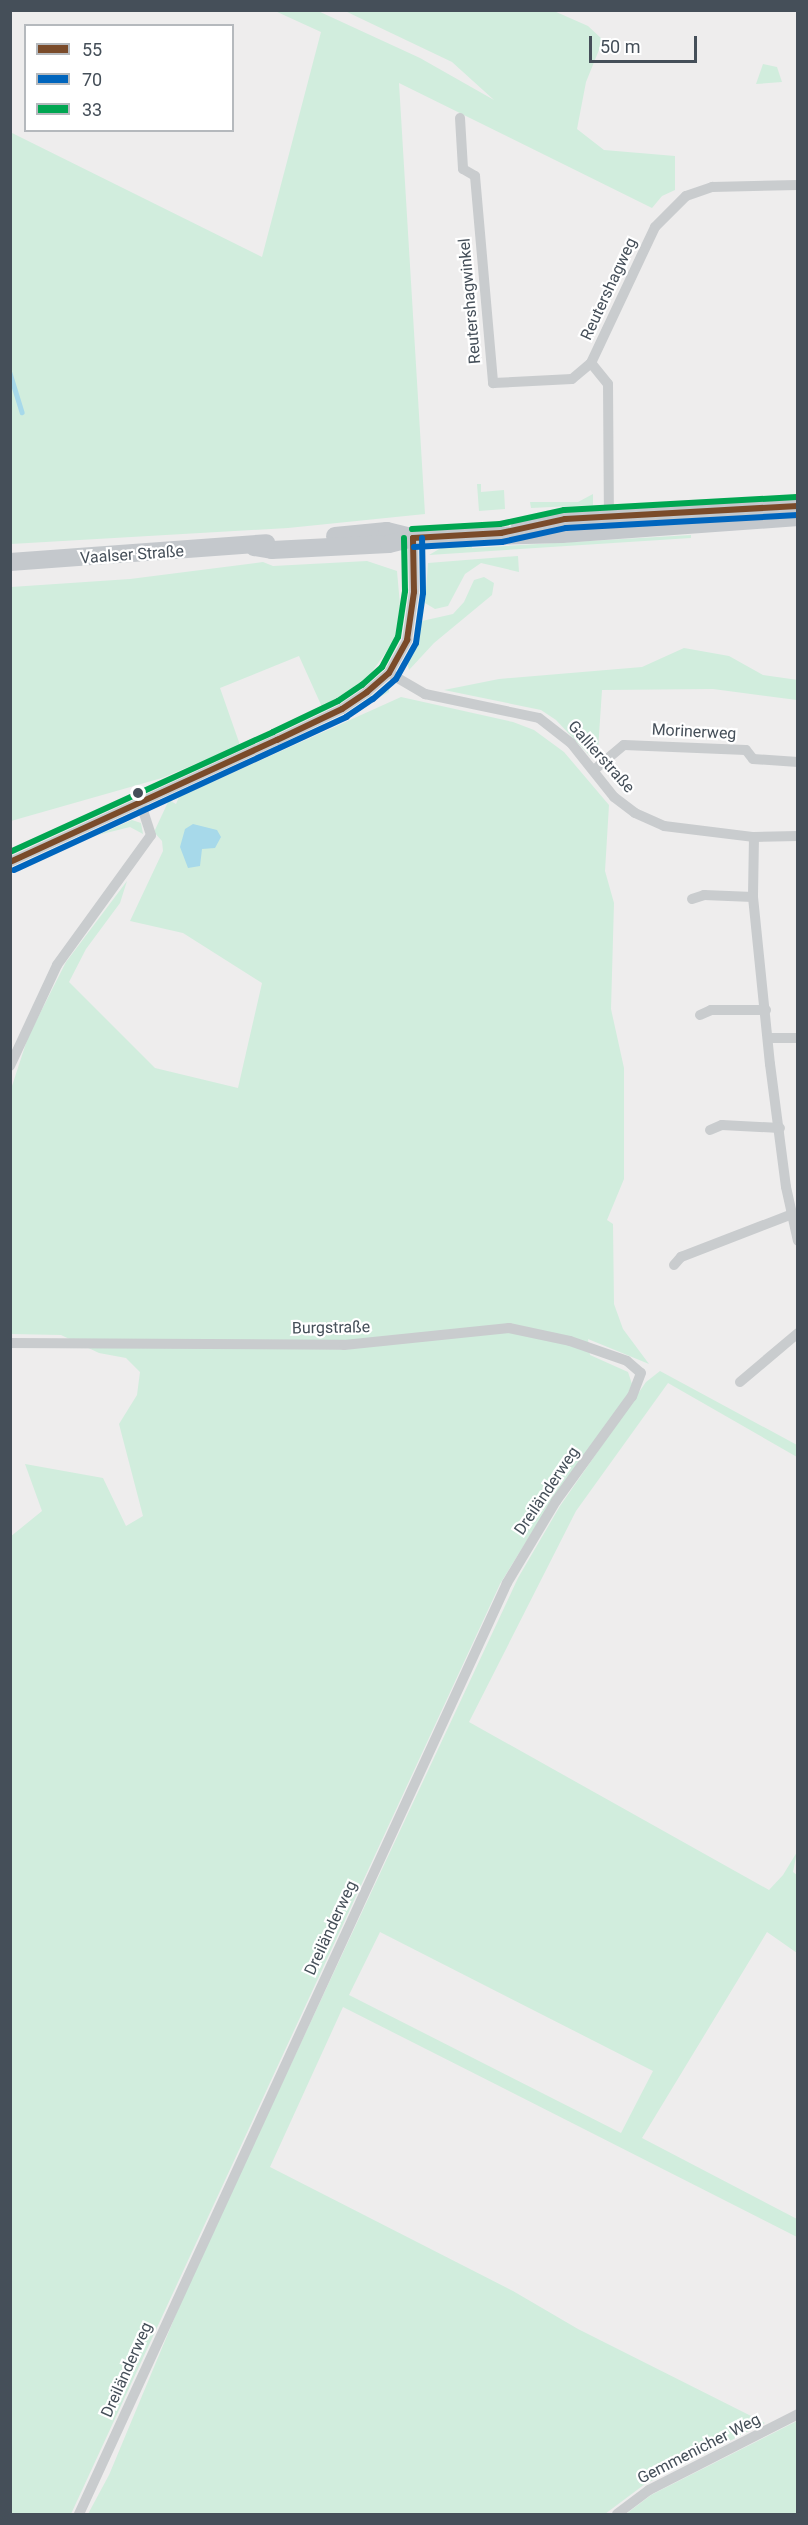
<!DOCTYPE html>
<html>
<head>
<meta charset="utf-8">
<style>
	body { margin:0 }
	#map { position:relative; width:808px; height:2525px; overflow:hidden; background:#eeeded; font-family:Roboto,sans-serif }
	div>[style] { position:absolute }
	.green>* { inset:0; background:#d1eddd }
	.water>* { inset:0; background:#a7d9ea }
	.stream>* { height:4.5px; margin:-2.25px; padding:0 2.25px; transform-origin:2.25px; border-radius:2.25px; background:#a7d9ea }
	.street>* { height:10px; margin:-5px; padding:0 5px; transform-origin:5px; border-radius:5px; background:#c9ccce }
	.primary>* { height:18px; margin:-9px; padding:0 9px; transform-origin:9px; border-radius:9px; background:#c4c8cc }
	.bus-1>* { height:6px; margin:-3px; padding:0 3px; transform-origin:3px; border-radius:3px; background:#7a4b2a }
	.bus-2>* { height:6px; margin:-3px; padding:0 3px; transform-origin:3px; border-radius:3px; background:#0065bd }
	.bus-3>* { height:6px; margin:-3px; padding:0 3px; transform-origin:3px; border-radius:3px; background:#00a651 }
	.dots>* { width:16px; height:16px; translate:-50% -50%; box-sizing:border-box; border:3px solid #fff; border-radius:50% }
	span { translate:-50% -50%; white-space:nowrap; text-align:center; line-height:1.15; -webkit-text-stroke:4.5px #fff; paint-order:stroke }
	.street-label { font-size:16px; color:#454f59 }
	.frame { position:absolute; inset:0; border:12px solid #454f59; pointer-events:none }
	.legend { position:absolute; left:24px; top:24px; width:210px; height:108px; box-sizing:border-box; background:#fff; border:2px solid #b5b9bd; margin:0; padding:8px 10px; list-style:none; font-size:18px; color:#454f59 }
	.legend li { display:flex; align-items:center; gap:12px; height:30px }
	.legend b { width:30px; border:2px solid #b5b9bd }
	.scale { position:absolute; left:589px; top:36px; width:108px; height:27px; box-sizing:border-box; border:3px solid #454f59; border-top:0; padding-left:8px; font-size:18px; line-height:21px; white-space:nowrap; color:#454f59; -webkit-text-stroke:4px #fff; paint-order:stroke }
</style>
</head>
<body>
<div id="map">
	<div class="green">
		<div style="clip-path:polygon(275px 11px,318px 11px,420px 58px,494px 100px,452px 62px,345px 11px,554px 11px,588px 26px,603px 40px,586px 82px,577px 129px,604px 150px,675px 156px,675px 190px,662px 196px,652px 208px,399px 83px,425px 514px,288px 528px,11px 544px,10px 132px,262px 257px,321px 32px)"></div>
		<div style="clip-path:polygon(763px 64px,777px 67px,782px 82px,756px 84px)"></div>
		<div style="clip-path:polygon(481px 484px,481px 492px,504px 490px,505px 509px,479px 511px,477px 484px)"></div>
		<div style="clip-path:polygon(593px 494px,593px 505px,531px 508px,530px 502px,578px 502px)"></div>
		<div style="clip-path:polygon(691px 535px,691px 538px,429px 555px,446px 545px,471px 543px,472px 548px)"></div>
		<div style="clip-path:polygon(518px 556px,519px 572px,481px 563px,465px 574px,448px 606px,435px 609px,425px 603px,428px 563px)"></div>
		<div style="clip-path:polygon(367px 561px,397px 571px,400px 605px,394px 641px,366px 680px,322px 707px,299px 656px,220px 688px,240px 745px,162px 778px,11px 821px,11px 587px,130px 579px,263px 562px,273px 566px)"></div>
		<div style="clip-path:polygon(484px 577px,494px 583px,492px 595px,434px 643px,409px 670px,407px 662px,422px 621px,453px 614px,464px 602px,474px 580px)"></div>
		<div style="clip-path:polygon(684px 648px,729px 656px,763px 675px,798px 680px,797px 700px,713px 689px,602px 690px,598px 750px,590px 756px,556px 720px,541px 710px,444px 690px,499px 679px,642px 667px)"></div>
		<div style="clip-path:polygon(381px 689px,389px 689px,389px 692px,339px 719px)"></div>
		<div style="clip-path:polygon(401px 697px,513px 722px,534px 730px,564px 752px,609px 805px,605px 871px,614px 903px,611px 1009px,624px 1068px,624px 1179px,607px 1220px,613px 1224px,614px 1304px,623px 1329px,649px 1364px,588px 1339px,590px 1355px,628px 1372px,632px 1384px,626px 1398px,552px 1500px,500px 1584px,71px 2514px,11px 2514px,10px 1537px,42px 1511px,25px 1464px,103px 1478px,126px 1526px,143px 1516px,119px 1424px,137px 1395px,140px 1372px,126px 1358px,99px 1353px,61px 1335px,11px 1334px,11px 1089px,28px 1037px,66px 962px,127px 881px,120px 903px,86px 949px,69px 982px,155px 1068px,238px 1088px,262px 983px,183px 933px,130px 921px,163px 851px,162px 841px,154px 832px,169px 800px,176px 804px,179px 797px)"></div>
		<div style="clip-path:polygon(132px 820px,141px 823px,143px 834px,130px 827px,98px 835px)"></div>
		<div style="clip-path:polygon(evenodd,660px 1371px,797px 1445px,797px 1457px,668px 1383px,576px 1511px,469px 1722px,769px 1890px,783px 1875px,797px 1852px,793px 1872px,797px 1875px,797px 1953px,767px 1932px,642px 2138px,797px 2219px,797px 2237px,343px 2007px,270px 2167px,513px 2291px,578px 2329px,765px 2423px,645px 2484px,605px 2514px,88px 2514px,109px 2475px,192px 2276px,518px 1578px,560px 1506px,646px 1382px,660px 1371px,380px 1932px,653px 2071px,621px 2133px,349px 1995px,380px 1932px)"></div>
		<div style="clip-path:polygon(797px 2421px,797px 2514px,626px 2514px,651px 2495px)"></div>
	</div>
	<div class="water">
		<div style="clip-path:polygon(193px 824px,217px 830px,221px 837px,215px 848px,202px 849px,200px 866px,188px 868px,180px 847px,185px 829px)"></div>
	</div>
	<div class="stream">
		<div style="left:10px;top:373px;width:41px;rotate:72.9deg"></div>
	</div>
	<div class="street">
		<div style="left:460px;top:118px;width:51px;rotate:86.6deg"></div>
		<div style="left:463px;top:169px;width:14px;rotate:30deg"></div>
		<div style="left:475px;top:176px;width:208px;rotate:85deg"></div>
		<div style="left:493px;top:383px;width:79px;rotate:-2.9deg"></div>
		<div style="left:572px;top:379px;width:25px;rotate:-40deg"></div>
		<div style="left:591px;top:363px;width:150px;rotate:-64.8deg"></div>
		<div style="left:655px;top:227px;width:44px;rotate:-45deg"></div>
		<div style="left:686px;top:196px;width:28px;rotate:-19deg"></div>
		<div style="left:712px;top:187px;width:86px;rotate:-1.3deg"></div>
		<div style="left:591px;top:363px;width:27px;rotate:51deg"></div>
		<div style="left:608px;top:384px;width:132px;rotate:89.6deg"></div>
		<div style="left:389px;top:673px;width:42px;rotate:30.3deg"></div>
		<div style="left:425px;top:694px;width:116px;rotate:11.9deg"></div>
		<div style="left:539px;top:718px;width:41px;rotate:38deg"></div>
		<div style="left:571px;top:743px;width:69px;rotate:51.5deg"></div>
		<div style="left:614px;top:797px;width:26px;rotate:37deg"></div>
		<div style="left:635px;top:813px;width:32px;rotate:24deg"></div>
		<div style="left:664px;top:826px;width:91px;rotate:7deg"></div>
		<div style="left:754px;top:837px;width:44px;rotate:-1.3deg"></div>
		<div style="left:594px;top:770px;width:39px;rotate:-40deg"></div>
		<div style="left:624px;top:745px;width:122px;rotate:2.3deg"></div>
		<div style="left:746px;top:750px;width:11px;rotate:52deg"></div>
		<div style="left:753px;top:759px;width:45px;rotate:3.8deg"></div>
		<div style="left:754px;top:837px;width:60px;rotate:91deg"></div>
		<div style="left:753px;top:897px;width:168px;rotate:84.2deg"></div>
		<div style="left:770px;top:1064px;width:124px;rotate:82.6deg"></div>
		<div style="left:786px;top:1187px;width:55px;rotate:77.5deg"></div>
		<div style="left:10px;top:862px;width:294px;rotate:-24.6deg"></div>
		<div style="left:277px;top:740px;width:72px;rotate:-25.5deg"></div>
		<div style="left:342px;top:709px;width:30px;rotate:-34deg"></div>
		<div style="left:367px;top:692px;width:29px;rotate:-41deg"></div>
		<div style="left:389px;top:673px;width:38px;rotate:-61deg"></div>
		<div style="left:407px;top:640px;width:49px;rotate:-81.7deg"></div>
		<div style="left:414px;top:592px;width:54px;rotate:-91.1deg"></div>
		<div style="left:692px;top:899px;width:13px;rotate:-18deg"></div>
		<div style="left:704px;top:895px;width:49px;rotate:2.3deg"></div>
		<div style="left:700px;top:1015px;width:12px;rotate:-24deg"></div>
		<div style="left:711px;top:1010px;width:55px"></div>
		<div style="left:769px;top:1038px;width:29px"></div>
		<div style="left:10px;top:1066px;width:111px;rotate:-65deg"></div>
		<div style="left:57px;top:965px;width:160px;rotate:-54.1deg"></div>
		<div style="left:151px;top:835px;width:35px;rotate:-108deg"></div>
		<div style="left:710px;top:1130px;width:13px;rotate:-23deg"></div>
		<div style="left:722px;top:1125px;width:58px;rotate:3deg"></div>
		<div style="left:674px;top:1265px;width:11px;rotate:-49deg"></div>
		<div style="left:681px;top:1257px;width:117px;rotate:-21.1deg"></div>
		<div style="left:10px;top:1343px;width:334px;rotate:0.3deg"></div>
		<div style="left:344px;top:1345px;width:166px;rotate:-5.9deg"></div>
		<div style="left:509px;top:1328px;width:62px;rotate:12deg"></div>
		<div style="left:570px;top:1341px;width:60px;rotate:19.3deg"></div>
		<div style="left:627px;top:1361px;width:18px;rotate:41deg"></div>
		<div style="left:641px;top:1373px;width:25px;rotate:111deg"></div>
		<div style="left:632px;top:1396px;width:130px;rotate:125.9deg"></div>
		<div style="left:556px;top:1501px;width:96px;rotate:120.9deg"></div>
		<div style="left:507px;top:1583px;width:1025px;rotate:114.69deg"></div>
		<div style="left:740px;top:1382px;width:76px;rotate:-40.2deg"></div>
		<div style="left:617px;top:2514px;width:40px;rotate:-37deg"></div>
		<div style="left:649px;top:2490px;width:167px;rotate:-27deg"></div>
	</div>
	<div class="primary">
		<div style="left:520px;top:527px;width:46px;rotate:-10.1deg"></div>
		<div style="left:565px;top:519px;width:233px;rotate:-3.2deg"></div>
		<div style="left:335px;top:536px;width:52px;rotate:-5.5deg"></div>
		<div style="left:387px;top:531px;width:25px;rotate:14deg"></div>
		<div style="left:254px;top:547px;width:18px;rotate:9deg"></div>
		<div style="left:272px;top:550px;width:117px;rotate:-2.9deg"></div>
		<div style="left:389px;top:544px;width:25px;rotate:-14deg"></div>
		<div style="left:413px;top:538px;width:149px;rotate:-1.5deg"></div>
		<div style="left:562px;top:534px;width:237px;rotate:-4.1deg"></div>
		<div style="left:10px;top:562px;width:257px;rotate:-4.2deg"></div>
	</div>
	<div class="bus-1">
		<div style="left:413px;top:538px;width:88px;rotate:-3.3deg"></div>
		<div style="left:501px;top:533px;width:66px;rotate:-12.3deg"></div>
		<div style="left:565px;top:519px;width:233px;rotate:-3.2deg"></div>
		<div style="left:10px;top:862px;width:294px;rotate:-24.6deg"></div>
		<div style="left:277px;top:740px;width:72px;rotate:-25.5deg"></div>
		<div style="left:342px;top:709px;width:30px;rotate:-34deg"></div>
		<div style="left:367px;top:692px;width:29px;rotate:-41deg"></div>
		<div style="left:389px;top:673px;width:38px;rotate:-61deg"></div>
		<div style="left:407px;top:640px;width:49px;rotate:-81.7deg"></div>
		<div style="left:414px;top:592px;width:54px;rotate:-91.1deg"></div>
	</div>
	<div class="bus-2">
		<div style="left:414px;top:547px;width:88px;rotate:-3.3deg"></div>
		<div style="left:502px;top:542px;width:66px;rotate:-12.3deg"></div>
		<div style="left:566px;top:528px;width:232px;rotate:-3.2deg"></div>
		<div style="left:14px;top:870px;width:366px;rotate:-24.7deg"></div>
		<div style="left:346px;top:717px;width:32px;rotate:-34deg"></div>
		<div style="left:373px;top:699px;width:30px;rotate:-41deg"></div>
		<div style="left:396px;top:679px;width:41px;rotate:-60.9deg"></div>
		<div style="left:416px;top:643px;width:50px;rotate:-82deg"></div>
		<div style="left:423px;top:593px;width:55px;rotate:-91deg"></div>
	</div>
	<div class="bus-3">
		<div style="left:412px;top:529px;width:88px;rotate:-3.3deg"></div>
		<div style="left:500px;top:524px;width:66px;rotate:-12.3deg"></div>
		<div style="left:564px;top:510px;width:233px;rotate:-3.2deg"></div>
		<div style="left:10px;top:852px;width:289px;rotate:-24.5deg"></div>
		<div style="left:273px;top:732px;width:72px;rotate:-25.5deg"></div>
		<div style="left:338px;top:701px;width:29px;rotate:-34deg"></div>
		<div style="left:362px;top:685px;width:27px;rotate:-42deg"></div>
		<div style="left:382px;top:667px;width:34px;rotate:-62deg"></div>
		<div style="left:398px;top:637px;width:47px;rotate:-81.3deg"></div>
		<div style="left:405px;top:591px;width:53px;rotate:-91.1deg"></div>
	</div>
	<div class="dots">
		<div style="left:138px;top:793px;background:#454f59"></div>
	</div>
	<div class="street-label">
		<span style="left:609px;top:289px;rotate:-65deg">Reutershagweg</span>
		<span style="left:470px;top:301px;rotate:-95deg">Reutershagwinkel</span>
		<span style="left:132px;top:555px;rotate:-4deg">Vaalser Straße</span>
		<span style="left:694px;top:732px;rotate:3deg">Morinerweg</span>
		<span style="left:601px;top:757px;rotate:48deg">Gallierstraße</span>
		<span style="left:331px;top:1328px;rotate:-1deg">Burgstraße</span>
		<span style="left:547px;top:1491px;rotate:-56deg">Dreiländerweg</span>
		<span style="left:331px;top:1928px;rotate:-65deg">Dreiländerweg</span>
		<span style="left:127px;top:2370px;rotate:-66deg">Dreiländerweg</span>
		<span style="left:699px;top:2449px;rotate:-27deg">Gemmenicher Weg</span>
	</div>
	<div class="frame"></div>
	<ul class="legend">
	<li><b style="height:8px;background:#7a4b2a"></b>55</li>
	<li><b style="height:8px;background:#0065bd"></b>70</li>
	<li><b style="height:8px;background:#00a651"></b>33</li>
	</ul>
	<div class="scale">50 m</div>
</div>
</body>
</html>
